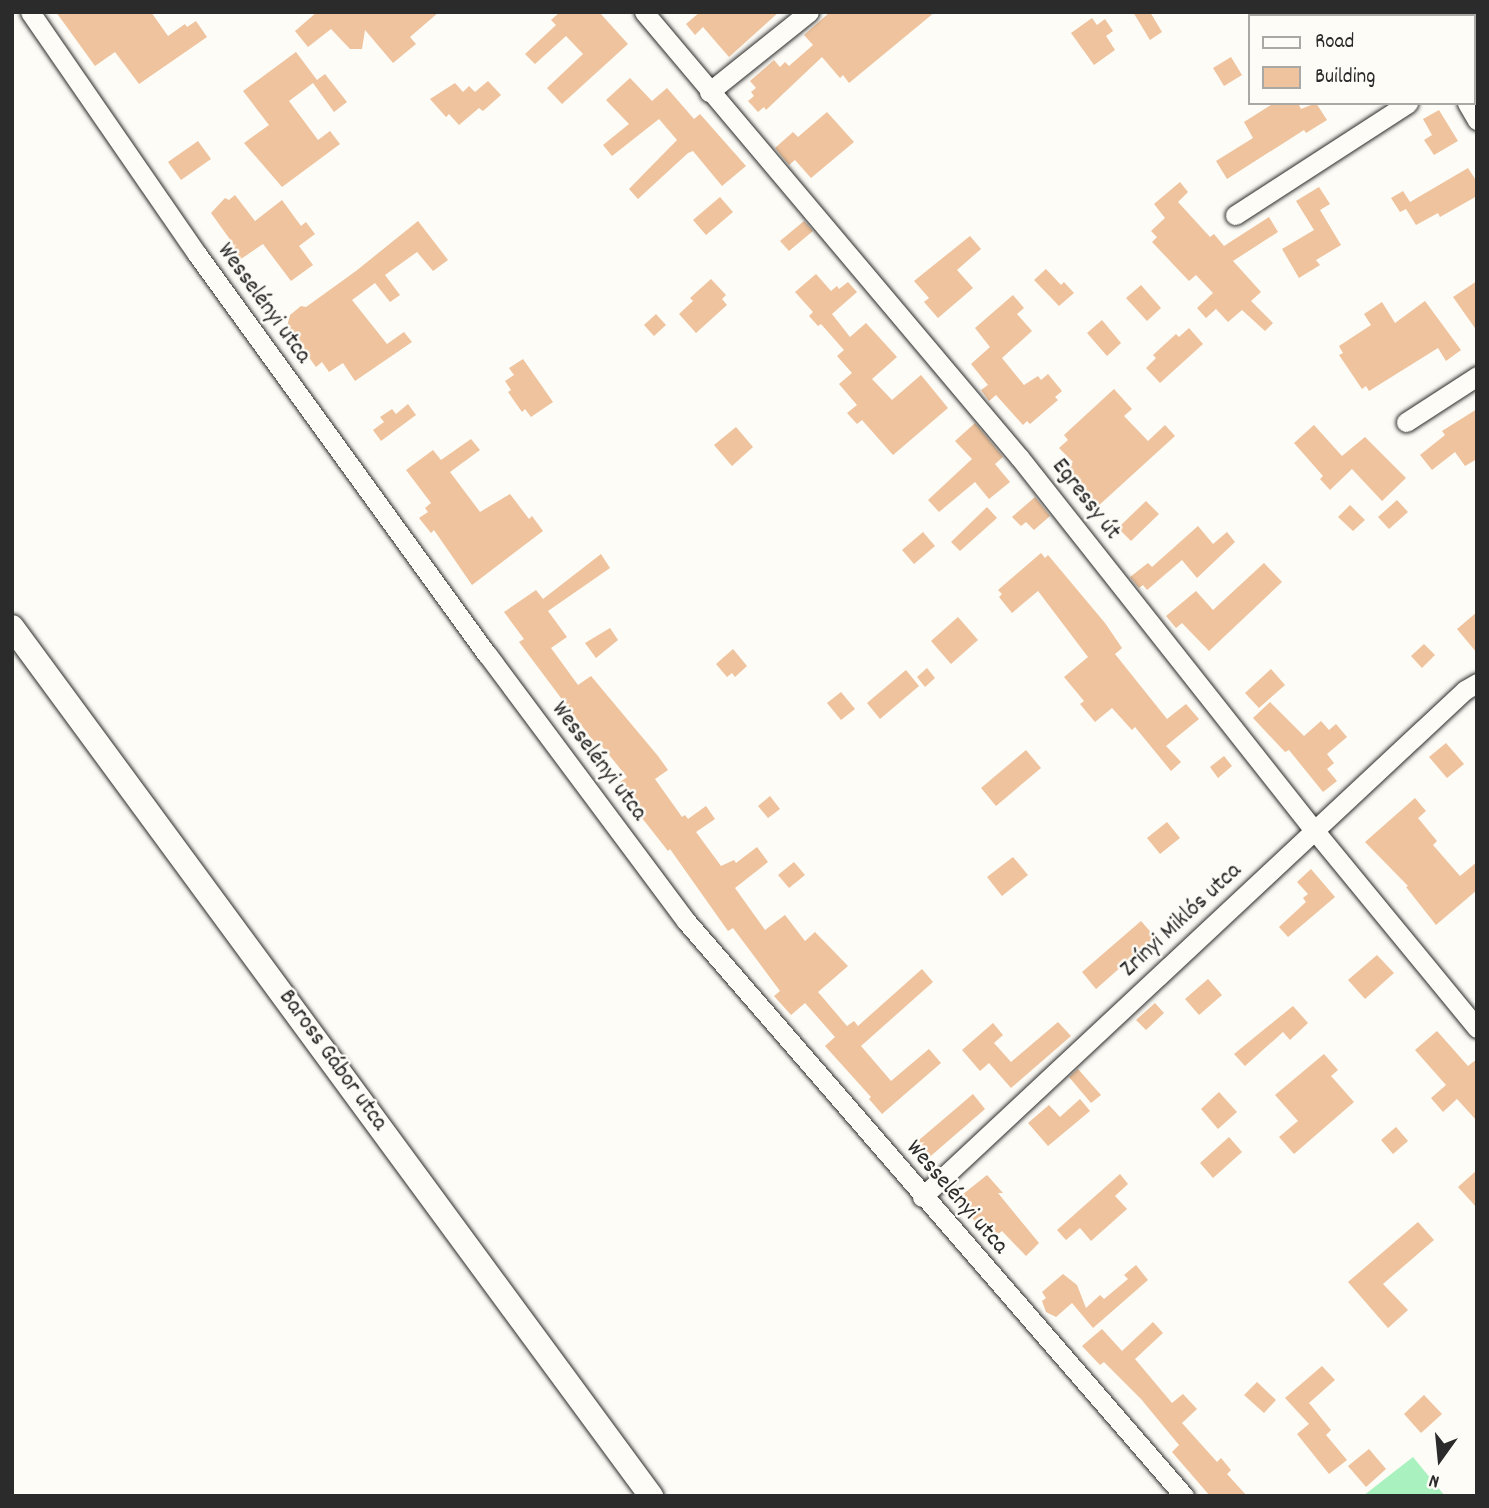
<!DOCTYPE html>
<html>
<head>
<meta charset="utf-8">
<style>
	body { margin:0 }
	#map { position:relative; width:1489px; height:1508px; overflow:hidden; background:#fdfcf7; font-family:Dekko,sans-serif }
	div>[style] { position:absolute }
	.green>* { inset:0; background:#a9f1bf }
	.building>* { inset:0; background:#eec39d }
	.roads { filter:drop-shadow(0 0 2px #2b2b2b) drop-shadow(0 0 2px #2b2b2b) }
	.minor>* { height:19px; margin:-9.5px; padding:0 9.5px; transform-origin:9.5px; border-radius:9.5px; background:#fdfcf7 }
	.tertiary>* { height:24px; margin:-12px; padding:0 12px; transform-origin:12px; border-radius:12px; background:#fdfcf7 }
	span { translate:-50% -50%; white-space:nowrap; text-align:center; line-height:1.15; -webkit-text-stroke:5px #fdfcf7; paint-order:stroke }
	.street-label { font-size:24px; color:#2b2b2b }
	.frame { position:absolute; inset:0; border:14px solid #2b2b2b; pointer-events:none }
	.legend { position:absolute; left:1248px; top:14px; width:228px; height:91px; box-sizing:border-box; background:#fdfcf7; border:2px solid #a9a8a5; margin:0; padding:9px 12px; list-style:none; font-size:21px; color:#2b2b2b }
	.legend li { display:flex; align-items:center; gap:14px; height:35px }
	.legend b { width:35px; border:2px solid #a9a8a5 }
	.north { position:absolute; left:1405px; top:1424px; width:70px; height:70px; -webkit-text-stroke:5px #fdfcf7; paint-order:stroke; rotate:195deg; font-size:19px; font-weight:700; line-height:28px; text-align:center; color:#2b2b2b }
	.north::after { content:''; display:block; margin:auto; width:24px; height:32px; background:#2b2b2b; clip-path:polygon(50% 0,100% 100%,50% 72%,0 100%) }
</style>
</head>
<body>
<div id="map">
	<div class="green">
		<div style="clip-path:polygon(1413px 1457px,1445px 1496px,1363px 1496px)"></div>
	</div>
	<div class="building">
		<div style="clip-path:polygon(56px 12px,151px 12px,168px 36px,185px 24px,187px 27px,196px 21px,207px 37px,139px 84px,115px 52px,95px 66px)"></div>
		<div style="clip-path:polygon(317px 12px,439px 12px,410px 37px,416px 44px,393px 63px,365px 30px,362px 49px,350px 49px,331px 29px,308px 47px,295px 31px)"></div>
		<div style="clip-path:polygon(560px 12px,599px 12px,628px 44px,562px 104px,547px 88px,583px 54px,566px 36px,535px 64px,525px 54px,556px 25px,551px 20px)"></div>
		<div style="clip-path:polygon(700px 12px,779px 12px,729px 57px,703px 27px,695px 35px,686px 24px)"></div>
		<div style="clip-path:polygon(830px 12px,935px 12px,849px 83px,843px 75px,840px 78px,822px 57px,766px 110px,764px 107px,758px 112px,748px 101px,754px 96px,751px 92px,756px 88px,750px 81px,774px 60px,780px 67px,785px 62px,789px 66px,813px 45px,804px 35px)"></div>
		<div style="clip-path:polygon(1133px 12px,1150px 12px,1162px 32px,1150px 40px)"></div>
		<div style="clip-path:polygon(1092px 18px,1097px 25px,1105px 19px,1113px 31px,1106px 36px,1115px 50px,1094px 65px,1071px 33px)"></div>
		<div style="clip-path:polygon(296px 52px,317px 80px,325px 74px,347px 102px,334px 112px,313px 83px,289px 101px,318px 140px,330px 131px,340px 144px,282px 187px,244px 143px,269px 125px,243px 91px)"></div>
		<div style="clip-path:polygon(1231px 57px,1242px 75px,1224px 86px,1213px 68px)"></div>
		<div style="clip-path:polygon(630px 78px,652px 101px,667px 88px,694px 119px,700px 114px,746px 166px,722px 186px,693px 151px,688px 153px,638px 199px,629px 189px,677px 140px,659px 119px,612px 156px,603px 145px,629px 124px,606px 100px)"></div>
		<div style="clip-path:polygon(488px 81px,501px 95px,483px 111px,479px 108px,459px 125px,449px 114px,446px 117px,430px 99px,455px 83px,463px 92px,469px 86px,475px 92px)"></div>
		<div style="clip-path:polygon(1274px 103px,1298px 103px,1301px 109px,1316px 103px,1327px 120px,1306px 133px,1304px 130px,1227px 179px,1216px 161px,1253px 138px,1244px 122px)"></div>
		<div style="clip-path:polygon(1439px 110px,1458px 141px,1434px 155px,1424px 140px,1432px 135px,1423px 119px)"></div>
		<div style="clip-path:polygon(827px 112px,854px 142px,811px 178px,795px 160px,789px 165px,775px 148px,793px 132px,798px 137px)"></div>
		<div style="clip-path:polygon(198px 141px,211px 159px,181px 180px,168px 162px)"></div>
		<div style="clip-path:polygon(1468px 168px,1477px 182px,1477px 196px,1440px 217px,1438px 213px,1416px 225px,1406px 209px,1400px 212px,1391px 198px,1403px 191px,1410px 202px)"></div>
		<div style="clip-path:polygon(1180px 182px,1188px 192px,1178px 202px,1210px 237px,1214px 234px,1224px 246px,1269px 217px,1278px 232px,1233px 261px,1261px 292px,1251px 301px,1273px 323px,1265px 331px,1242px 310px,1228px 322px,1216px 309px,1206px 318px,1197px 308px,1213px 293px,1196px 275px,1189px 281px,1152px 242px,1157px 237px,1151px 231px,1165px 218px,1154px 204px)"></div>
		<div style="clip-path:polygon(1319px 187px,1330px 204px,1320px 210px,1341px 245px,1316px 260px,1320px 265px,1299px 278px,1282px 249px,1314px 230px,1296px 201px)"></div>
		<div style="clip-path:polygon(235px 195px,255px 221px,282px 200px,301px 226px,306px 222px,315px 234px,299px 246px,313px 265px,291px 281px,263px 244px,235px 263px,226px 251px,234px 245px,211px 213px,225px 198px,229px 200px)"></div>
		<div style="clip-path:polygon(720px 197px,733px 212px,706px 235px,693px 220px)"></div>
		<div style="clip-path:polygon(418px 221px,448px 260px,433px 271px,417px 252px,385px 275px,400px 295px,390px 302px,375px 283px,352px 300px,387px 344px,404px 332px,412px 342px,355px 381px,343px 363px,329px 372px,322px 362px,316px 367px,297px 341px,292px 344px,285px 334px,290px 315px,301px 306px,306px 307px,356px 271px)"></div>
		<div style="clip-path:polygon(804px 221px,813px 231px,789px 251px,780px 241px)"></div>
		<div style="clip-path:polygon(970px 236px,981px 249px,957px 270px,973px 288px,938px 318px,924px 302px,929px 298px,914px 281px)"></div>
		<div style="clip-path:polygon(1046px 269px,1061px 285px,1064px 282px,1074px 293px,1059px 306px,1034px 280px)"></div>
		<div style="clip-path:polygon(816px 274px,831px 291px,837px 286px,839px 289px,848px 282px,857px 292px,832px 314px,850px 337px,866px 323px,897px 357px,872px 379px,892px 400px,921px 375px,948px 408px,893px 455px,862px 420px,857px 424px,847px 413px,857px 405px,839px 384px,852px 373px,837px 356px,844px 350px,821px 324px,818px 326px,809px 316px,813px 312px,795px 292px)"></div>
		<div style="clip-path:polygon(711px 279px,726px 295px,722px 299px,727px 305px,696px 333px,679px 314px,693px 301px,690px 298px)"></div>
		<div style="clip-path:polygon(1477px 281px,1477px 331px,1453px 297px)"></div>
		<div style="clip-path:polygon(1141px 285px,1161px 308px,1147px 321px,1126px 298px)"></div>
		<div style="clip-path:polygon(1013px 295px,1024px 308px,1017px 314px,1032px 331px,1002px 358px,1024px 385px,1038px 376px,1041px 380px,1048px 374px,1062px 391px,1055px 397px,1058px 400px,1030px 424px,1027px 421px,1023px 425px,996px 395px,989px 401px,981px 390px,988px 385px,971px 364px,990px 347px,975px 328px)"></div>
		<div style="clip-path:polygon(1425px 301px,1461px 350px,1446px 361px,1438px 348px,1369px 391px,1366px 386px,1362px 389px,1339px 355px,1343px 353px,1339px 346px,1371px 325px,1364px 314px,1382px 302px,1395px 323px)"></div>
		<div style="clip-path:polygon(656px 314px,666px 325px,654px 336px,644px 325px)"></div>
		<div style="clip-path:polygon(1102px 320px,1121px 343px,1107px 356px,1087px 333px)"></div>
		<div style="clip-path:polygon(1189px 328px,1203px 344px,1160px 383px,1146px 368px,1156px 358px,1153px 355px,1176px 334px,1179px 337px)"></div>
		<div style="clip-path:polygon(523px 359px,553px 402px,531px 417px,525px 409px,522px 412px,508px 392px,511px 390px,505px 381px,514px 375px,509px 368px)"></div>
		<div style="clip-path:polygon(1114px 389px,1132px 409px,1124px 416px,1148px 441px,1165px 425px,1175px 436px,1097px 507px,1063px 471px,1073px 462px,1059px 448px,1068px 440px,1064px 435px)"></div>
		<div style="clip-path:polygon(408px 404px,416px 415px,381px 441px,373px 430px,384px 422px,380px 417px,392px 409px,396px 414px)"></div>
		<div style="clip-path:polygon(1477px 409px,1477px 459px,1465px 466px,1455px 452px,1432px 470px,1420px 455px,1445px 435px,1442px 431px)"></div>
		<div style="clip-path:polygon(975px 423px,1003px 457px,995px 464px,1010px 482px,989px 499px,975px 482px,939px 512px,928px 500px,972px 459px,955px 441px)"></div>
		<div style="clip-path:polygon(1314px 425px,1342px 456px,1365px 437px,1406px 478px,1382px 501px,1352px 469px,1330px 490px,1320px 479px,1323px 476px,1294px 443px)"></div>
		<div style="clip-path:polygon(736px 427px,753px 447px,732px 466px,714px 445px)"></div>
		<div style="clip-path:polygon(471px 439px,480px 450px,450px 472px,480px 512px,510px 494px,529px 519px,532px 516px,543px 531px,472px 585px,434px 530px,431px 533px,419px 518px,428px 512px,425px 508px,431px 503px,406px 470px,433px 450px,441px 460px)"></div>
		<div style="clip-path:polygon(1035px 497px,1050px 516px,1034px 530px,1026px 522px,1021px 526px,1012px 517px)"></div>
		<div style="clip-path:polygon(1397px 500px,1408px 512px,1389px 529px,1378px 517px)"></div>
		<div style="clip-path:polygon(1146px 501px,1159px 514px,1131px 541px,1118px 528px)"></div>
		<div style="clip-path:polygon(1350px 505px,1365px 520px,1353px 531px,1338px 517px)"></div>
		<div style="clip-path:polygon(987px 507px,997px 518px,960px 551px,951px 542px)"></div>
		<div style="clip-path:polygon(1198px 526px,1213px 544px,1227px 532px,1235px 542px,1197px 578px,1182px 560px,1147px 590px,1143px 585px,1139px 588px,1130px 577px,1148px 563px,1152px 567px)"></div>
		<div style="clip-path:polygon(923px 532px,935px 546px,914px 564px,902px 550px)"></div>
		<div style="clip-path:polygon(1041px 553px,1045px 558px,1048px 555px,1105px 623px,1122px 648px,1115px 654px,1167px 719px,1186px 704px,1199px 719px,1166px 746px,1181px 762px,1171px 771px,1135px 727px,1132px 730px,1112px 708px,1095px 722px,1080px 704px,1084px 701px,1064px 677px,1088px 657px,1038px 591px,1012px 613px,999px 597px,1002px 594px,998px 590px)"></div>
		<div style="clip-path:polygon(601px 554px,610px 568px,548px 611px,567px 637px,551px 648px,578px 685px,591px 676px,658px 756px,668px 770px,655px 779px,682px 817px,685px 815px,688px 819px,706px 806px,715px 819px,696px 832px,721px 866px,734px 860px,736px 863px,757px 847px,768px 862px,735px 888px,765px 930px,785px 915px,805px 941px,815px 932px,848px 966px,818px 992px,847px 1026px,854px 1021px,858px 1026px,922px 969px,933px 982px,861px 1046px,891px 1081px,929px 1049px,941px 1063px,882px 1114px,869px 1099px,871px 1097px,825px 1046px,835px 1037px,805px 1003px,791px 1015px,774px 996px,780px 991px,760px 964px,733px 928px,728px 931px,670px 849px,668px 851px,635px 809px,638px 806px,620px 782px,627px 777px,597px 740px,594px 742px,519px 642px,524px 639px,504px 612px,536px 590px,543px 599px)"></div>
		<div style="clip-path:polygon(1264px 563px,1282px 582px,1209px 651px,1182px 623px,1176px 628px,1166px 616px,1196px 591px,1213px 610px)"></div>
		<div style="clip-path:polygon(1477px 612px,1477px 653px,1457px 629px)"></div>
		<div style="clip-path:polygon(958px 617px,978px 640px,951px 664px,931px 641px)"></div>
		<div style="clip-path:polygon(610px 628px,618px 640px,596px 658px,585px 643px)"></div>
		<div style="clip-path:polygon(1424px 644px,1435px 655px,1422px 668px,1411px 656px)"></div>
		<div style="clip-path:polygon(733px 649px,747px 666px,735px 677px,732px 673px,727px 677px,716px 664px)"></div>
		<div style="clip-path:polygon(927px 668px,935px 678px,925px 687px,917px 677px)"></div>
		<div style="clip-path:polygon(1271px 669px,1285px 685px,1259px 708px,1245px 693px)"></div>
		<div style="clip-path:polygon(906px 670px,919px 686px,880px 719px,867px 703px)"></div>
		<div style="clip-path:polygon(841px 692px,855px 709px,841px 720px,827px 703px)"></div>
		<div style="clip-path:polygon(1270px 702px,1304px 736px,1321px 721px,1329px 730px,1336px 724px,1347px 737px,1327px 754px,1334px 763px,1327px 769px,1337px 781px,1323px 792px,1289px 750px,1285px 752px,1253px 718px)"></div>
		<div style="clip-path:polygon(1446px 743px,1464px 764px,1447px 778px,1429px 757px)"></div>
		<div style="clip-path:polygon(1026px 750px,1041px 768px,996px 806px,981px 788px)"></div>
		<div style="clip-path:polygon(1224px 756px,1232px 766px,1218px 778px,1210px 767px)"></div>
		<div style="clip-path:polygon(770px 796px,780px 809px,768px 818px,758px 806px)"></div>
		<div style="clip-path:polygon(1415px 798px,1426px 811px,1418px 818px,1437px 841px,1433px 845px,1460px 876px,1477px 862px,1477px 890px,1436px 925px,1406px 887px,1408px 886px,1365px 842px)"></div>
		<div style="clip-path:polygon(1167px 822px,1180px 838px,1160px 854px,1147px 838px)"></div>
		<div style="clip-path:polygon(1013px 857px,1028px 875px,1002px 896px,987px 877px)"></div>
		<div style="clip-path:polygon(794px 862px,805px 875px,789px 888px,778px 875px)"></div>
		<div style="clip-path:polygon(1311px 869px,1335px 897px,1288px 937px,1279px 927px,1306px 902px,1303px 898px,1308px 894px,1297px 882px)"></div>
		<div style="clip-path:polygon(1141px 921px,1155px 937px,1149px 942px,1152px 945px,1142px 954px,1139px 951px,1096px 989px,1082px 972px)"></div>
		<div style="clip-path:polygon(1377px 955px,1394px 973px,1365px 999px,1348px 980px)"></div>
		<div style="clip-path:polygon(1208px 979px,1222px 995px,1199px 1015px,1185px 999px)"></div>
		<div style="clip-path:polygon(1155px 1003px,1164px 1013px,1146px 1030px,1136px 1020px)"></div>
		<div style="clip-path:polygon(1293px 1006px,1308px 1023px,1290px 1040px,1283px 1032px,1245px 1066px,1234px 1054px)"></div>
		<div style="clip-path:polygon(1058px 1022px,1071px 1036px,1011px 1088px,989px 1063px,980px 1071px,962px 1050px,993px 1023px,1003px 1035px,994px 1043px,1011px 1062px)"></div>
		<div style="clip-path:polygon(1437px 1031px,1468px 1066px,1477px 1059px,1477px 1121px,1457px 1099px,1443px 1112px,1431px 1098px,1446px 1085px,1415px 1050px)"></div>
		<div style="clip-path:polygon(1324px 1054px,1338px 1070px,1331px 1076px,1354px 1102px,1294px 1154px,1279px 1137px,1298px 1121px,1275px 1095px)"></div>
		<div style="clip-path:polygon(1078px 1069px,1101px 1095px,1091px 1103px,1069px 1077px)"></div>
		<div style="clip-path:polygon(1219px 1092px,1237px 1112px,1218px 1129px,1201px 1109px)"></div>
		<div style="clip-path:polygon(973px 1094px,985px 1109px,925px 1161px,912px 1146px)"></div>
		<div style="clip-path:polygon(1080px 1099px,1090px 1111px,1048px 1146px,1028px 1123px,1049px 1105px,1060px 1117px)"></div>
		<div style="clip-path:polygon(1396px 1127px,1408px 1141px,1393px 1154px,1381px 1140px)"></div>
		<div style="clip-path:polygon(1229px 1137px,1242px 1152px,1213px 1178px,1200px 1163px)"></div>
		<div style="clip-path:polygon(1477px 1170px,1477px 1208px,1458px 1187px)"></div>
		<div style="clip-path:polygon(1120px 1174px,1128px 1184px,1115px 1196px,1127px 1209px,1091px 1241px,1080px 1228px,1066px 1240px,1057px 1230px)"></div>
		<div style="clip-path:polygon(987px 1175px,1003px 1193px,998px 1193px,1039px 1243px,1026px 1256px,1002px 1231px,990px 1240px,957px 1199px)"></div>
		<div style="clip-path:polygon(1418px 1222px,1434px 1240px,1383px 1284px,1408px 1310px,1388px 1328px,1348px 1282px)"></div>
		<div style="clip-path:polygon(1136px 1265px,1148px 1280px,1093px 1328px,1072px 1303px,1056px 1317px,1046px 1312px,1042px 1301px,1046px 1298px,1042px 1292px,1063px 1274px,1077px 1285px,1086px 1308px,1100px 1295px,1104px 1299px,1128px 1279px,1124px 1275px)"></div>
		<div style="clip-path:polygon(1153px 1322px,1163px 1333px,1135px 1359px,1172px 1403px,1183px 1394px,1197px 1409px,1182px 1423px,1217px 1462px,1221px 1458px,1231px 1470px,1227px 1474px,1247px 1496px,1210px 1496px,1172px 1452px,1179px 1445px,1141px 1399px,1104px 1362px,1100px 1365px,1082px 1346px,1102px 1329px,1122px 1351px)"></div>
		<div style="clip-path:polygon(1322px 1366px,1335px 1380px,1309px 1403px,1331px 1430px,1326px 1435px,1347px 1460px,1329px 1474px,1297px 1434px,1309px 1424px,1285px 1398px)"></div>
		<div style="clip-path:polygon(1257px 1382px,1276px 1400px,1264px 1413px,1244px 1395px)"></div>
		<div style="clip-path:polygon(1424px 1395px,1442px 1414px,1421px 1433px,1404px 1414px)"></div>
		<div style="clip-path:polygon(1369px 1449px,1386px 1469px,1366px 1487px,1348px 1466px)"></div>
	</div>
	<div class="roads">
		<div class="minor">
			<div style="left:30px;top:12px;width:294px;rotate:55.4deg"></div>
			<div style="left:197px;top:254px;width:494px;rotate:54.1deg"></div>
			<div style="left:487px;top:654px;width:333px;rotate:53.3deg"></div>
			<div style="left:686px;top:921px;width:761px;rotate:49.1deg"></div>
			<div style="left:644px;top:12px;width:583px;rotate:49.87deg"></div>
			<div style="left:1020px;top:458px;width:476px;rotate:51.7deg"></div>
			<div style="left:1315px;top:831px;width:255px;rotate:50.6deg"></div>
			<div style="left:1411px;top:12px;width:4px;rotate:63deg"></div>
			<div style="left:1473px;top:62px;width:4px;rotate:-27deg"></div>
			<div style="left:709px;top:92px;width:128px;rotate:-38.7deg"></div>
			<div style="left:1467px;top:103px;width:20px;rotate:60deg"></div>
			<div style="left:1235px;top:215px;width:206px;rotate:-32.9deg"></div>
			<div style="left:1406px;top:422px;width:85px;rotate:-32.9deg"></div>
			<div style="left:922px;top:1197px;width:743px;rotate:-43.04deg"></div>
			<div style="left:1465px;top:690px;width:14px;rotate:-30deg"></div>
		</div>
		<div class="tertiary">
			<div style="left:12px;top:627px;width:1079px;rotate:53.67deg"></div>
		</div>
	</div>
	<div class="street-label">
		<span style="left:263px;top:304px;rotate:54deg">Wesselényi utca</span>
		<span style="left:1085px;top:500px;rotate:52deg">Egressy út</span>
		<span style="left:598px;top:762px;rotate:53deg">Wesselényi utca</span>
		<span style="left:1182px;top:921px;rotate:-43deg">Zrínyi Miklós utca</span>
		<span style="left:332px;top:1061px;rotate:54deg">Baross Gábor utca</span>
		<span style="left:956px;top:1198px;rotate:49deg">Wesselényi utca</span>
	</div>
	<div class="frame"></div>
	<ul class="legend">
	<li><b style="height:9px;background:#fdfcf7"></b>Road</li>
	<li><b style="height:19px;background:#eec39d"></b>Building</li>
	</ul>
	<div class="north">N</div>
</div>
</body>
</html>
